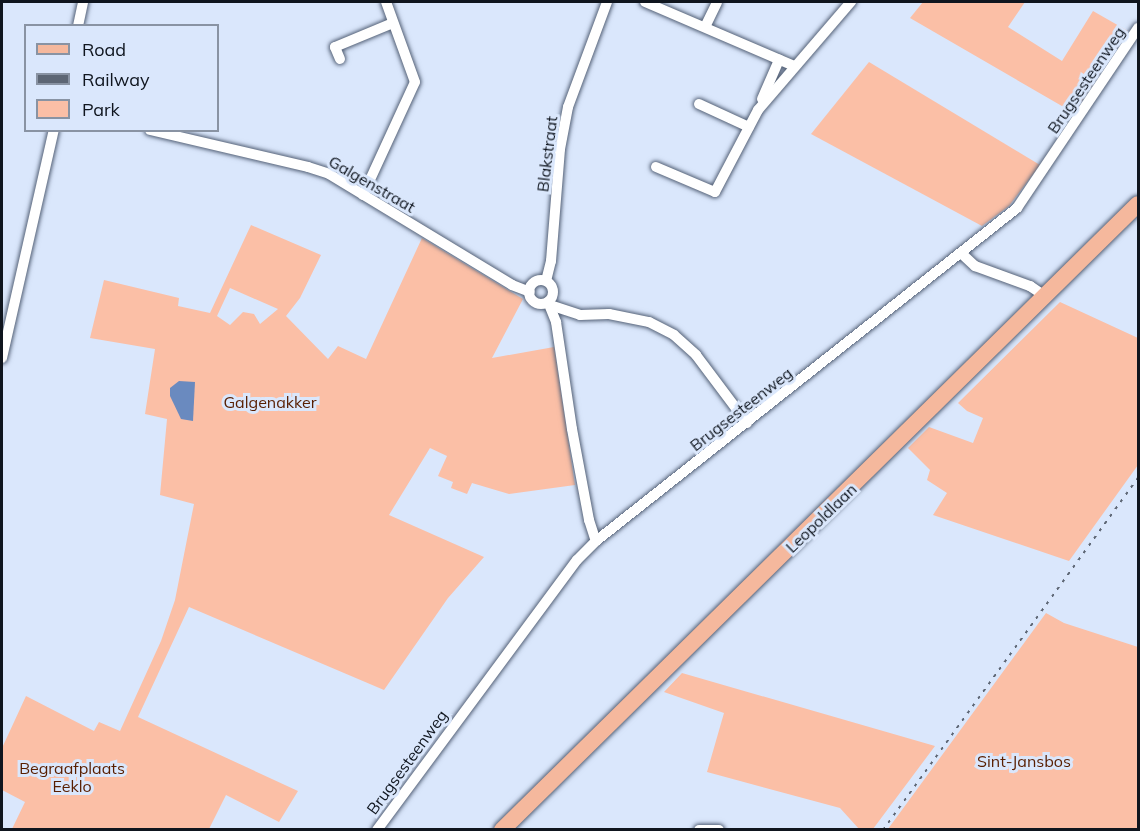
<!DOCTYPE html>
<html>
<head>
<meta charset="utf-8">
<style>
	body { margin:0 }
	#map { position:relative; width:1140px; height:831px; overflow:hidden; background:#dae7fc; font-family:Mulish,sans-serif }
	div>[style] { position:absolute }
	.green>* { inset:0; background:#fbbfa6 }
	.water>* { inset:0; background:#6a8abf }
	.roads { filter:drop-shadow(0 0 2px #546177) drop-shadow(0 0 2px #546177) }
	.minor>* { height:10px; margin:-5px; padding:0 5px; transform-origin:5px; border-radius:5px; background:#fff }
	.minor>.ring { margin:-5px; padding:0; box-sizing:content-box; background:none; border:10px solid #fff; border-radius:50% }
	.primary>* { height:16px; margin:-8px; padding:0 8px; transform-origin:8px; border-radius:8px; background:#f5b89d }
	.rail>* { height:2px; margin-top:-1px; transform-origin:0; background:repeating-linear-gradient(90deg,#5d6674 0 3px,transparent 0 9px) }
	span { translate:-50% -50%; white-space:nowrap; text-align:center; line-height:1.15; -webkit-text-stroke:6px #dae7fc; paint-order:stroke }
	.street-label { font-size:16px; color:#0f151e }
	.park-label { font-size:16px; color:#581e00 }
	.frame { position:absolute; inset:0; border:3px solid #0f151e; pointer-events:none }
	.legend { position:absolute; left:24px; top:24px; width:195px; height:108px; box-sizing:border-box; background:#dae7fc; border:2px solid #8993a3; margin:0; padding:8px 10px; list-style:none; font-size:18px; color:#0f151e }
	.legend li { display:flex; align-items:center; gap:12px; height:30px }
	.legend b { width:30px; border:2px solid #8993a3 }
</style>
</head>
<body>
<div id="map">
	<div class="green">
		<div style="clip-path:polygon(923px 2px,1025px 2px,1008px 27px,1062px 61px,1093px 11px,1128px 31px,1074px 113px,910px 18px)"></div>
		<div style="clip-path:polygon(869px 62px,1040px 165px,1009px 206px,982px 226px,811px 134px)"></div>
		<div style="clip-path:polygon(evenodd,251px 225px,321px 255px,300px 298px,286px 316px,328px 359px,338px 346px,366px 359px,422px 238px,523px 299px,492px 358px,554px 347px,575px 485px,509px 494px,472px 483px,467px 494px,451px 488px,453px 482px,438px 476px,447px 456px,430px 448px,389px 515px,484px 557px,448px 598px,384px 690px,189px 607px,138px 717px,298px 791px,279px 822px,226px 795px,209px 829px,12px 829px,25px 802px,2px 790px,2px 748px,26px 696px,94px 731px,99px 722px,120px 731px,161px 641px,175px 600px,194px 504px,160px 495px,167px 419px,145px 414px,155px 349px,90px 338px,104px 280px,179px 298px,178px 306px,210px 313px,251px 225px,230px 288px,278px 309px,260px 324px,254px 314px,243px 312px,230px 325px,217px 316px,230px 288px)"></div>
		<div style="clip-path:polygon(1060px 302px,1138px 338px,1138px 465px,1069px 561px,933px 515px,947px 493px,927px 480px,930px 470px,908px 448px,929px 427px,973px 443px,983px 418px,967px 411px,958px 403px)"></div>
		<div style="clip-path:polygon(1046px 613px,1064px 623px,1138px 647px,1138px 829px,888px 829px)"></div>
		<div style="clip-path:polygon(682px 673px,935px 746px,873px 829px,859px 829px,840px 808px,707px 772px,724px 713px,664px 692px)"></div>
	</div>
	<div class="water">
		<div style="clip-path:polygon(179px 381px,195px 382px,193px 421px,181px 419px,170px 396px,170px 388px)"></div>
	</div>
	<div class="roads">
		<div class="minor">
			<div style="left:645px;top:2px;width:162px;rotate:23.2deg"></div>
			<div style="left:706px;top:25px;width:25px;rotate:-64deg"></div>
			<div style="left:78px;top:26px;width:25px;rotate:-78deg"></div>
			<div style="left:340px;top:59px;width:13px;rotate:-113deg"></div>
			<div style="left:335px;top:47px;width:63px;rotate:-22.5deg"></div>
			<div style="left:762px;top:99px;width:43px;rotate:-66.4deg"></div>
			<div style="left:699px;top:104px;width:55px;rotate:24.7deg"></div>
			<div style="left:150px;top:130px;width:162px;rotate:13.2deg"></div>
			<div style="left:308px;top:167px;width:22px;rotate:18deg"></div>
			<div style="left:329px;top:174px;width:214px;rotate:31.2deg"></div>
			<div style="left:512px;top:285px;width:19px;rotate:21deg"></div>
			<div style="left:656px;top:167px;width:64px;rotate:23deg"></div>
			<div style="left:715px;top:192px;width:93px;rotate:-62.3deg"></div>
			<div style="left:758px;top:110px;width:143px;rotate:-49.3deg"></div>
			<div style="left:363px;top:195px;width:124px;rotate:-65.3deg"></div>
			<div style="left:415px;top:82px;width:85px;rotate:-109.9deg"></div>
			<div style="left:962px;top:254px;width:18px;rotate:43deg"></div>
			<div style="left:975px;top:266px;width:59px;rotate:20deg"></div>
			<div style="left:1030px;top:286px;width:18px;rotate:34deg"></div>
			<div class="ring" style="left:529px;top:280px;width:14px;height:14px"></div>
			<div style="left:546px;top:281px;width:21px;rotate:-76deg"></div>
			<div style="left:551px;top:261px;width:112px;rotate:-85.4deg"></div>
			<div style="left:560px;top:149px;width:43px;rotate:-79.2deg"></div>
			<div style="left:568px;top:107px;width:112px;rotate:-69.6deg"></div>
			<div style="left:548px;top:302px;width:22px;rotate:68deg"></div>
			<div style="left:556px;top:322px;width:108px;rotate:81.5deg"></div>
			<div style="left:572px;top:429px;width:93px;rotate:79.4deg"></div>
			<div style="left:589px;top:520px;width:22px;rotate:72deg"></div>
			<div style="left:550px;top:305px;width:32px;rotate:18deg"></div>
			<div style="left:580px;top:315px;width:29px;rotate:-2deg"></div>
			<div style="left:609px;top:314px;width:41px;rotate:11.3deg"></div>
			<div style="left:649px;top:322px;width:28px;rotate:27deg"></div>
			<div style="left:674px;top:335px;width:30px;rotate:42deg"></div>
			<div style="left:696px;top:355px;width:85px;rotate:53.1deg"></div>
			<div style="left:2px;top:358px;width:234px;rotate:-77.2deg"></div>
			<div style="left:377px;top:830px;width:336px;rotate:-53.5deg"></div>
			<div style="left:577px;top:560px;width:27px;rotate:-45deg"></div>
			<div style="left:596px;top:541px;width:537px;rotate:-38.34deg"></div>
			<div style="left:1017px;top:208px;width:217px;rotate:-56.1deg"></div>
			<div style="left:699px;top:830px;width:20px"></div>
		</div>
		<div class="primary">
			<div style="left:502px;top:830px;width:892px;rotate:-44.55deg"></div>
		</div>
	</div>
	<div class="rail">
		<div style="left:883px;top:830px;width:435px;rotate:-54.1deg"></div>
	</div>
	<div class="street-label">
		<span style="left:1086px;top:80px;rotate:-56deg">Brugsesteenweg</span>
		<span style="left:547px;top:154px;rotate:-83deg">Blakstraat</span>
		<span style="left:372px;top:184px;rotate:30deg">Galgenstraat</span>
		<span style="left:741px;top:409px;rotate:-38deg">Brugsesteenweg</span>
		<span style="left:821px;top:518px;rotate:-44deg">Leopoldlaan</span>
		<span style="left:407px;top:762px;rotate:-54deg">Brugsesteenweg</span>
	</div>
	<div class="park-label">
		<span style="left:270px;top:402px">Galgenakker</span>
		<span style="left:1024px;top:761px">Sint-Jansbos</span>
		<span style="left:72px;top:777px">Begraafplaats<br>Eeklo</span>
	</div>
	<div class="frame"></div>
	<ul class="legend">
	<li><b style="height:8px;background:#f5b89d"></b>Road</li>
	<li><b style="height:8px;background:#5d6674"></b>Railway</li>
	<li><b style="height:16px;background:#fbbfa6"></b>Park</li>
	</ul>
</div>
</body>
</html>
